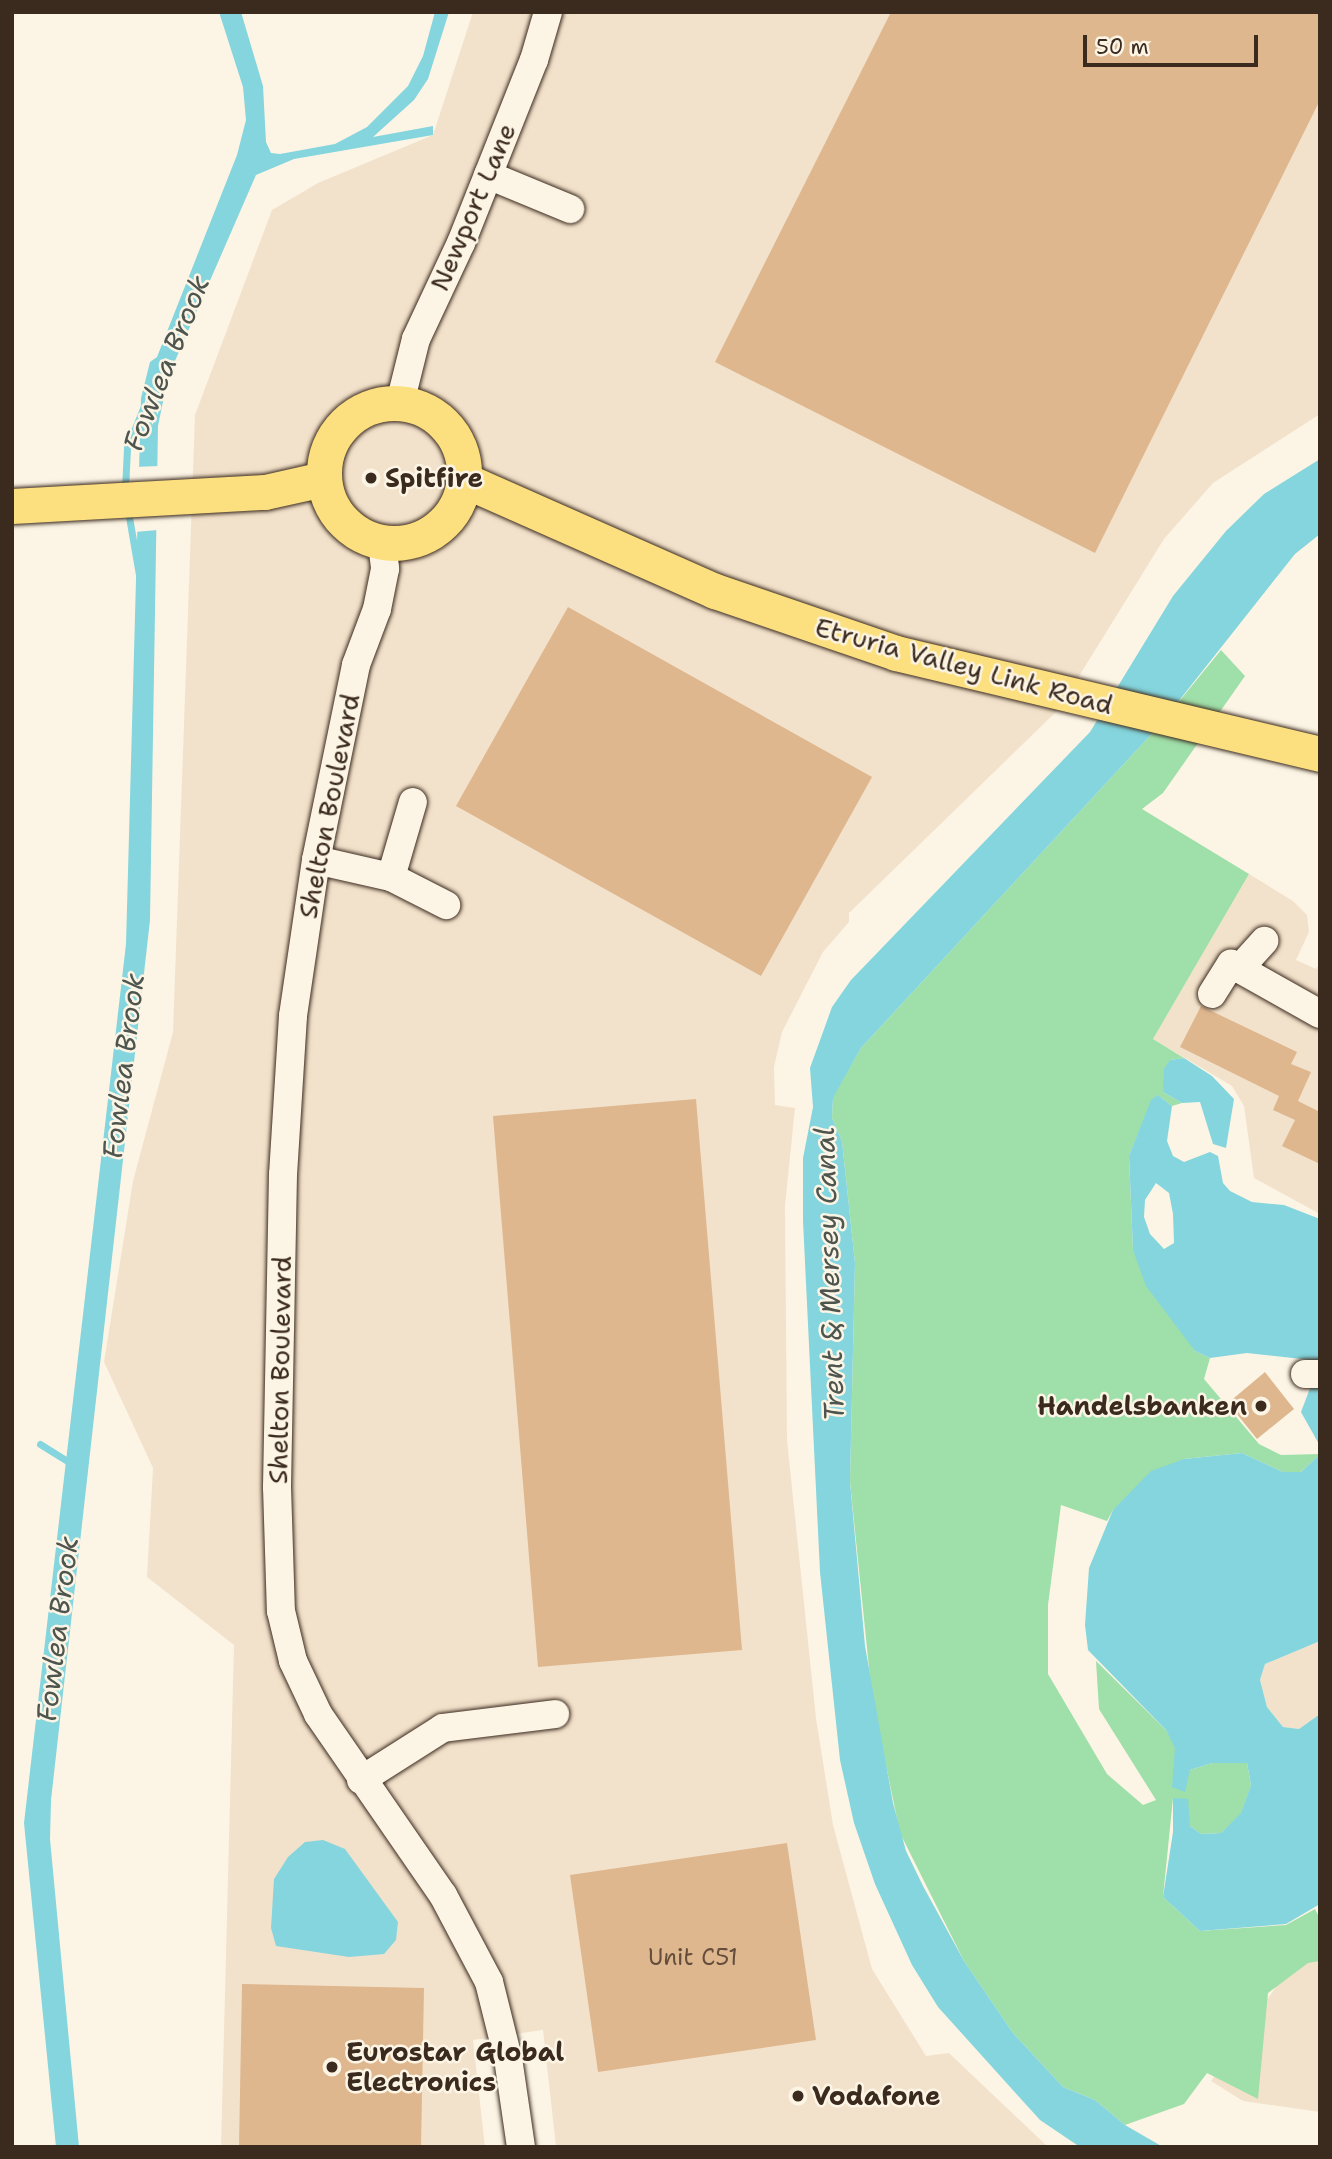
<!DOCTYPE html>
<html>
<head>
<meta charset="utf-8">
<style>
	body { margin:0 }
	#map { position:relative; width:1332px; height:2159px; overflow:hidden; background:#fcf5e5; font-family:"Shantell Sans",sans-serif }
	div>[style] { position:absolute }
	.built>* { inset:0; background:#f3e2cb }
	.green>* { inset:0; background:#9fdfa9 }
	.water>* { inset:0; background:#84d5dd }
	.pier>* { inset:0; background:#fcf5e5 }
	.stream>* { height:7px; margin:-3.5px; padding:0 3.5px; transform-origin:3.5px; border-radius:3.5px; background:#84d5dd }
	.building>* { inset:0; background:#deb78f }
	.roads { filter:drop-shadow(0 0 2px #3b2a1e) drop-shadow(0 0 2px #3b2a1e) }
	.minor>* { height:28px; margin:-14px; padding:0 14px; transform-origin:14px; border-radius:14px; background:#fcf5e5 }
	.major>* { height:35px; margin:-17.5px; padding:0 17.5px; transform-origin:17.5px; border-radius:17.5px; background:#fce080 }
	.major>.ring { margin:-17.5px; padding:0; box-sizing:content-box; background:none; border:35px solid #fce080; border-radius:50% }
	.dots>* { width:19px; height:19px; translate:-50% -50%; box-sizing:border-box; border:4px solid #fcf5e5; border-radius:50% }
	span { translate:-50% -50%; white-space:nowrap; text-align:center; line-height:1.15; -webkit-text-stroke:5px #fcf5e5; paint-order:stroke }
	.number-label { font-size:23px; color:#644d3a }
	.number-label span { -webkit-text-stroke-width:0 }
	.street-label { font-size:26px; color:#3b2a1e }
	.poi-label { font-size:26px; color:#3b2a1e; font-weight:700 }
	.left { translate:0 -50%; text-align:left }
	.right { translate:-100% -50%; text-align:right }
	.water-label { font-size:28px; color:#4d554e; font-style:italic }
	.frame { position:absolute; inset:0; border:14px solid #3b2a1e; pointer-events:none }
	.scale { position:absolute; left:1083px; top:35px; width:175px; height:32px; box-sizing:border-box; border:4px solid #3b2a1e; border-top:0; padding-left:9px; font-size:21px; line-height:24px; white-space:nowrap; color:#3b2a1e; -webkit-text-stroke:5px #fcf5e5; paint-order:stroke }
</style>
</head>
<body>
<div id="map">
	<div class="built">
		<div style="clip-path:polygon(473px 12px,1320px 12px,1320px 414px,1213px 483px,1164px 539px,1058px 710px,849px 913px,849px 922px,823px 952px,782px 1032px,774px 1067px,775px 1105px,795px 1108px,785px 1206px,787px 1440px,816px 1718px,833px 1825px,872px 1969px,926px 2056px,949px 2053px,1048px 2147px,556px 2147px,543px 2030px,473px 2040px,485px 2147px,221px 2147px,234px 1645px,147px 1577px,153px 1468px,104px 1362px,133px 1181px,173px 1032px,195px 415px,272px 210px,318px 183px,433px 135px)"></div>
		<div style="clip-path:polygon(1249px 874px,1293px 901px,1307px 915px,1309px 932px,1296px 960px,1316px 969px,1320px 962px,1320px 1214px,1254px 1178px,1244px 1106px,1232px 1086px,1153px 1039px)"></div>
		<div style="clip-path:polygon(1320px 1641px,1320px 1714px,1299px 1729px,1283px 1727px,1267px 1707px,1260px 1680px,1265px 1664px)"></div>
		<div style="clip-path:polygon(1320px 1923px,1320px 2112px,1243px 2101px,1211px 2081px)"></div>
	</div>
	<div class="green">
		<div style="clip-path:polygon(1221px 650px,1245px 676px,1163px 793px,1142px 809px,1249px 874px,1153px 1039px,1184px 1058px,1170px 1060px,1163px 1092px,1182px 1103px,1172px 1106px,1158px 1095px,1152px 1100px,1129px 1156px,1133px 1250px,1195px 1351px,1210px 1358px,1204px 1379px,1259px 1444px,1281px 1455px,1320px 1454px,1301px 1472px,1283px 1472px,1242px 1453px,1184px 1459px,1113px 1510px,1107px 1521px,1061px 1505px,1048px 1605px,1048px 1674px,1107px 1774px,1143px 1805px,1156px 1800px,1099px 1709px,1096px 1661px,1166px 1730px,1190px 1770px,1212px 1763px,1247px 1763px,1251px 1785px,1241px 1814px,1221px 1833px,1201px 1834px,1190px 1826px,1173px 1798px,1163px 1897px,1200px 1931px,1286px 1925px,1315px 1909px,1320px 1919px,1320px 1961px,1308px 1963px,1268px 1993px,1258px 2099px,1207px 2073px,1184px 2104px,1125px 2125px,1095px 2100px,1063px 2087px,1013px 2033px,964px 1961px,900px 1833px,872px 1697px,850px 1482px,855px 1263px,842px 1141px,832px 1118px,833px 1097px,861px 1048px,1159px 726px)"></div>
	</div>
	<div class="water">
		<div style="clip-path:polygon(219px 12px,241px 12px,263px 86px,266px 142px,271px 153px,280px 154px,335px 144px,367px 127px,408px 86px,423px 56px,435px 12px,449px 12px,428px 79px,414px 100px,373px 137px,433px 126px,433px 135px,294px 159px,256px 175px,168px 377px,158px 426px,150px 920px,51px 1800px,50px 1839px,79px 2147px,56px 2147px,24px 1823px,126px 944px,141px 398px,150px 362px,157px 357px,237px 155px,246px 120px,243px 87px)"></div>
		<div style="clip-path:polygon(1320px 459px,1320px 534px,1295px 554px,1159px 726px,861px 1048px,833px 1098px,832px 1118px,842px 1141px,855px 1263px,850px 1482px,865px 1646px,893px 1803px,906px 1851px,923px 1886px,964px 1961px,1013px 2033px,1063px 2087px,1095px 2100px,1125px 2125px,1163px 2147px,1080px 2147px,1040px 2120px,938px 2007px,912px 1965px,875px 1884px,854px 1823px,840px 1760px,820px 1572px,803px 1221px,803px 1158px,813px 1107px,810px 1068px,832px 1007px,851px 980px,1090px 732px,1173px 596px,1226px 531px,1264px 494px)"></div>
		<div style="clip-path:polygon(1184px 1058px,1212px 1076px,1234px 1099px,1226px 1148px,1213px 1144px,1200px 1102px,1182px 1103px,1163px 1092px,1164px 1069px,1170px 1060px)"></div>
		<div style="clip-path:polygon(evenodd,1158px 1095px,1172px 1106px,1167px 1141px,1173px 1156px,1184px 1162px,1210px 1152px,1218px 1156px,1223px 1183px,1230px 1191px,1252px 1202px,1284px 1205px,1320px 1219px,1320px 1361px,1247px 1353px,1210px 1358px,1195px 1351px,1146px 1286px,1133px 1250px,1129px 1156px,1151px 1100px,1158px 1095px,1156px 1183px,1169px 1193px,1173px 1214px,1174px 1243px,1164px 1249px,1150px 1234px,1144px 1217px,1145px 1200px,1156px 1183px)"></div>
		<div style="clip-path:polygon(1312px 1383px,1320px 1383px,1320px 1446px,1301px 1412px)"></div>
		<div style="clip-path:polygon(1242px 1453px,1283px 1472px,1301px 1472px,1320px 1454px,1320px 1641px,1265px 1664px,1260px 1680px,1267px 1707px,1283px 1727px,1299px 1729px,1320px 1714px,1320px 1904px,1286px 1924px,1200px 1931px,1163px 1897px,1173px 1832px,1173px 1798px,1188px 1799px,1190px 1826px,1201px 1834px,1221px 1833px,1241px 1813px,1251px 1785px,1247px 1763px,1212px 1763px,1190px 1770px,1185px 1792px,1172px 1787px,1175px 1748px,1166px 1730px,1088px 1650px,1085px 1625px,1089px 1568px,1113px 1510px,1151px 1471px,1184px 1459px)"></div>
		<div style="clip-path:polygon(323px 1840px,345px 1849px,398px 1922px,396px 1940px,384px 1954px,349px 1957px,276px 1946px,271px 1928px,274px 1879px,288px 1857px,305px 1842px)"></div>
	</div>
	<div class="pier">
		<div style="clip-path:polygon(159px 466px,158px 530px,135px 532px,135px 467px)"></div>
	</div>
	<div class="stream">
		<div style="left:125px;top:489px;width:41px;rotate:-87.2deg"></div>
		<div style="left:127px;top:448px;width:45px;rotate:-68deg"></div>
		<div style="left:128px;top:511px;width:65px;rotate:80.2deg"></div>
		<div style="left:40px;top:1444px;width:38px;rotate:32deg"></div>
	</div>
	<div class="building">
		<div style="clip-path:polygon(891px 12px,1320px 12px,1320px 100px,1095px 553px,715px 362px)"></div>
		<div style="clip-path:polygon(568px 607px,872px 777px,761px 976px,456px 806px)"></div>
		<div style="clip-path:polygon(1201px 1006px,1297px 1052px,1291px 1064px,1311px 1072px,1298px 1101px,1320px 1112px,1320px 1164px,1282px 1146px,1295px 1120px,1273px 1110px,1279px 1096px,1180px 1047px)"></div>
		<div style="clip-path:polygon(696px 1099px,742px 1650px,538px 1667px,493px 1116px)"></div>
		<div style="clip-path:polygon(1265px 1372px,1294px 1409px,1257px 1439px,1228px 1403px)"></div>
		<div style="clip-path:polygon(787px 1843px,816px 2040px,598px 2072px,570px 1875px)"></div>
		<div style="clip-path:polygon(242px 1984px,424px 1988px,421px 2147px,239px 2147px)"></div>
	</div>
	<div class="roads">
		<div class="minor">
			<div style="left:488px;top:175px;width:89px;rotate:22.5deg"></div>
			<div style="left:400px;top:403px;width:66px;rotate:-76deg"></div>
			<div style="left:416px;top:339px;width:106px;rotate:-64.9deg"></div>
			<div style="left:461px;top:243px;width:197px;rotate:-68.3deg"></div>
			<div style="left:534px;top:60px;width:50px;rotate:-73.7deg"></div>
			<div style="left:382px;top:543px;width:26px;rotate:83deg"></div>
			<div style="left:385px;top:569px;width:41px;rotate:101.3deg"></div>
			<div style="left:377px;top:609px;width:60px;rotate:110.6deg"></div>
			<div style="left:356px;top:665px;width:199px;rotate:101.6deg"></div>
			<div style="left:316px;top:860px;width:158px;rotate:98.4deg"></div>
			<div style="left:293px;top:1016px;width:158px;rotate:93.6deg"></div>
			<div style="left:283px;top:1174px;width:313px;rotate:91.1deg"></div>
			<div style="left:277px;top:1487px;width:124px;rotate:88.2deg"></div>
			<div style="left:281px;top:1611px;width:51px;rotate:76.5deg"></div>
			<div style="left:293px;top:1661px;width:59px;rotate:64.7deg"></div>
			<div style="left:318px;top:1714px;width:220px;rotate:55.4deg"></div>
			<div style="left:443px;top:1895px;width:98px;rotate:62.1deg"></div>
			<div style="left:489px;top:1982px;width:78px;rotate:76deg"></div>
			<div style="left:508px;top:2058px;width:90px;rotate:81.7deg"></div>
			<div style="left:316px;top:860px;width:77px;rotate:12.8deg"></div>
			<div style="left:391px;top:877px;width:62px;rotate:27deg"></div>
			<div style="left:391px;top:877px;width:78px;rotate:-73.7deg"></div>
			<div style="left:1239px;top:969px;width:38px;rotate:-48deg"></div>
			<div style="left:1212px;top:994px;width:36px;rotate:-58deg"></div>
			<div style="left:1231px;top:964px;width:102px;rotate:29.3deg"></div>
			<div style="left:1305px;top:1374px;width:15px"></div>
			<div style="left:361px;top:1780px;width:97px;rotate:-32.4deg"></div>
			<div style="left:443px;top:1728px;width:113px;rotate:-7.1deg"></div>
		</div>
		<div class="major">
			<div class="ring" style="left:324px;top:403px;width:105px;height:105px"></div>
			<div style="left:464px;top:480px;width:274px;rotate:23.9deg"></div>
			<div style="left:715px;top:591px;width:191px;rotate:18.9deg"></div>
			<div style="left:896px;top:653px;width:436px;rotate:13.4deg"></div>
			<div style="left:12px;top:506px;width:253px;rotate:-3.2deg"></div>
			<div style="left:265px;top:492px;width:59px;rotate:-12.6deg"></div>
		</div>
	</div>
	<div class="dots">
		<div style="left:371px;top:478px;background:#3b2a1e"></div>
		<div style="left:1261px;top:1406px;background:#3b2a1e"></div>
		<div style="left:332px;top:2067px;background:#3b2a1e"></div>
		<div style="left:798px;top:2096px;background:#3b2a1e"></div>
	</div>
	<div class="number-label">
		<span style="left:693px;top:1957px">Unit C51</span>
	</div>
	<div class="street-label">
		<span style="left:473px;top:207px;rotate:-67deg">Newport Lane</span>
		<span style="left:964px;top:666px;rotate:15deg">Etruria Valley Link Road</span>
		<span style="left:329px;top:806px;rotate:-79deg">Shelton Boulevard</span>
		<span style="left:280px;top:1370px;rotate:-89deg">Shelton Boulevard</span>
	</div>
	<div class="poi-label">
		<span class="left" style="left:385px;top:478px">Spitfire</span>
		<span class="right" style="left:1247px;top:1406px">Handelsbanken</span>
		<span class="left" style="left:346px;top:2067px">Eurostar Global<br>Electronics</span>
		<span class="left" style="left:812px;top:2096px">Vodafone</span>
	</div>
	<div class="water-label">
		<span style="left:166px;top:363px;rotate:-68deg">Fowlea Brook</span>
		<span style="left:123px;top:1066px;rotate:-83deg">Fowlea Brook</span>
		<span style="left:829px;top:1274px;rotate:-92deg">Trent &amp; Mersey Canal</span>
		<span style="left:57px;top:1629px;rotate:-83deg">Fowlea Brook</span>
	</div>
	<div class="frame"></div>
	<div class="scale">50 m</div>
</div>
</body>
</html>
